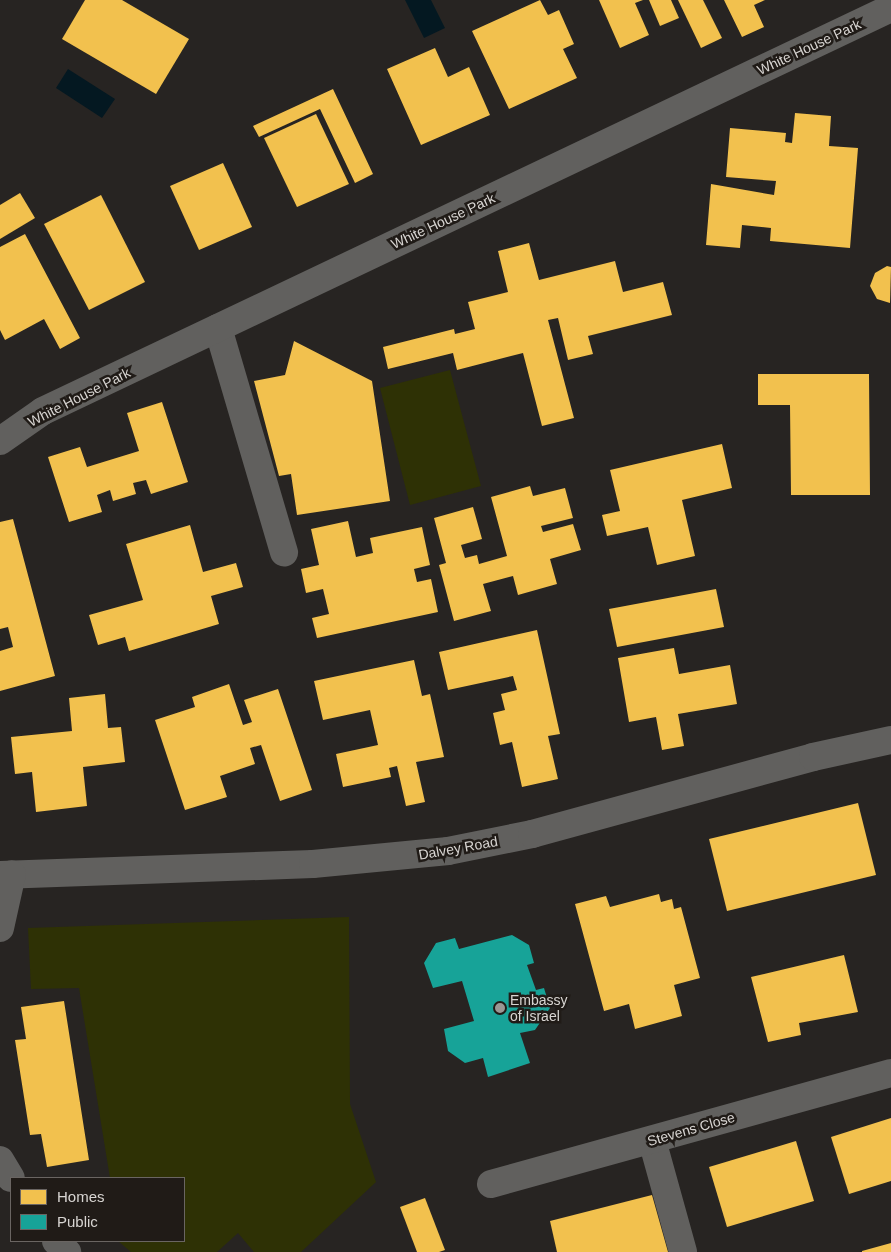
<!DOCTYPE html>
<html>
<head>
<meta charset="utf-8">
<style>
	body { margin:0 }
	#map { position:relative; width:891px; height:1252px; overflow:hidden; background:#272422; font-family:Arial,sans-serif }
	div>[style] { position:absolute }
	.green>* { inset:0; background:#2e3105 }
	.water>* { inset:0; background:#041821 }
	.homes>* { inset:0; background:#f2c14e }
	.public>* { inset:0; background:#17a398 }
	.street>* { height:28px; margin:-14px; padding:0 14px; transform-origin:14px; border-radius:14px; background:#61605e }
	.dots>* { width:14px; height:14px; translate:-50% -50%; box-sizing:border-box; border:2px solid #201b17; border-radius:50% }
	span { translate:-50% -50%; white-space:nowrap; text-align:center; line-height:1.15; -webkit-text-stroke:5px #201b17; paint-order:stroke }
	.street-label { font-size:14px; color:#d8d5d2 }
	.poi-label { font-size:14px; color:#d8d5d2 }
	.left { translate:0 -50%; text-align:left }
	.legend { position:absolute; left:10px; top:1177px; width:175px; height:65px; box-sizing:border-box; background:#201b17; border:1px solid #6a6562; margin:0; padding:6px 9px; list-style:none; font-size:15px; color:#d8d5d2 }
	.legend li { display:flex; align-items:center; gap:10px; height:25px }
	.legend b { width:25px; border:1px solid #6a6562 }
</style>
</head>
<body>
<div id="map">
	<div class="green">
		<div style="clip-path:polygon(450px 370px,481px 486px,410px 505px,380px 388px)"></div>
		<div style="clip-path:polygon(349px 917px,350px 1104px,376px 1182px,301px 1252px,254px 1252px,238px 1233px,217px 1252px,131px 1252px,118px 1241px,184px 1241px,184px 1178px,110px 1178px,79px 988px,31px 989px,28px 928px)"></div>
	</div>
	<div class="water">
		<div style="clip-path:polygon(405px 0,431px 0,445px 28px,424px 38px)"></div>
		<div style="clip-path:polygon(68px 69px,115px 99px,102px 118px,56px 88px)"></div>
	</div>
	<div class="homes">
		<div style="clip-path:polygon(85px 0,122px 0,189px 39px,156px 94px,62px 39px)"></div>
		<div style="clip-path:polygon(540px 0,548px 15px,559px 10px,574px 44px,563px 49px,577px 78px,509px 109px,472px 31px)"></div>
		<div style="clip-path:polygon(599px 0,643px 0,635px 3px,649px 35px,620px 48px)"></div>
		<div style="clip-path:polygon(649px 0,671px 0,679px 18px,660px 26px)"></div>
		<div style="clip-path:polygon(678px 0,703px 0,722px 38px,701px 48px)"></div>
		<div style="clip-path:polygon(724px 0,765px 0,754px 5px,764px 27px,742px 37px)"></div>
		<div style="clip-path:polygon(435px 48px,448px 77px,469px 67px,490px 115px,421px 145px,387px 69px)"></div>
		<div style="clip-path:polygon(333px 89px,373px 174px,355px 183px,320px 109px,259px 137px,253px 126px)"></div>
		<div style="clip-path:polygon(795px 113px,831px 116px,829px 146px,858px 148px,850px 248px,770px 241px,771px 228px,742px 225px,740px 248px,706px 245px,711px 184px,774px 195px,776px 181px,726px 177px,730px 128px,786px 133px,785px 142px,792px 143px)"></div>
		<div style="clip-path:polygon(316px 114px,349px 184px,297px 207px,264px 138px)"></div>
		<div style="clip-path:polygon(223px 163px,252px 227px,199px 250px,170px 186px)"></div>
		<div style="clip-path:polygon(20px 193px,35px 218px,0 239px,0 205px)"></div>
		<div style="clip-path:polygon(101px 195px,145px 282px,89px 310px,44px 224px)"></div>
		<div style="clip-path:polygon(25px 234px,80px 338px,60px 349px,44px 319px,5px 340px,0 330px,0 247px)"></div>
		<div style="clip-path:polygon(529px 243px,539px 280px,615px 261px,623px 292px,663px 282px,672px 315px,588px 336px,593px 354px,568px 360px,558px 318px,548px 320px,574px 418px,542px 426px,523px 353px,457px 370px,453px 353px,388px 369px,383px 347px,454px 329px,455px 334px,475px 329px,468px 302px,508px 292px,498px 251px)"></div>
		<div style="clip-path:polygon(887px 266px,891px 267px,890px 303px,877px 299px,870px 286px,875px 273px)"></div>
		<div style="clip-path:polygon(294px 341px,372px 381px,390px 501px,297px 515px,291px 474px,279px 476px,254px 381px,285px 375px)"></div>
		<div style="clip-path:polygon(758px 374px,869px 374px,870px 495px,791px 495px,790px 405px,758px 405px)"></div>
		<div style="clip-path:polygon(162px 402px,188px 482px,151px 494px,146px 480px,133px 483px,136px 494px,113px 501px,110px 490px,97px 495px,102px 512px,69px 522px,48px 457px,80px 447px,87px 467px,139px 451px,127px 413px)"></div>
		<div style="clip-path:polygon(722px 444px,732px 488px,682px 500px,695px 556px,657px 565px,648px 527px,607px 536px,602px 515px,620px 511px,610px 470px)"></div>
		<div style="clip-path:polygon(530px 486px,533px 496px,565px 488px,573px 518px,541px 526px,543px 532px,573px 524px,581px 550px,550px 559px,557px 584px,518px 595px,513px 576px,483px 584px,491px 611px,454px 621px,439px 565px,446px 563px,434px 518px,473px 507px,482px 539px,461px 545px,465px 558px,477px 555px,479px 564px,507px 556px,491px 497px)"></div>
		<div style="clip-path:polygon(13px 519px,55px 676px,0 691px,0 651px,13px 647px,8px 627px,0 629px,0 522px)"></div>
		<div style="clip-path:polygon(348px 521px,356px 557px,373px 553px,370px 538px,422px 527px,430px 565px,414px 569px,417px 582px,431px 579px,438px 612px,317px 638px,312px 618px,329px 614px,323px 589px,306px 593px,301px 569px,319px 565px,311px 529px)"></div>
		<div style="clip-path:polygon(190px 525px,203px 572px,236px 563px,243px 587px,211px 596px,219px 624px,129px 651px,125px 637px,98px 645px,89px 615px,143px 600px,126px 544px)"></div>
		<div style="clip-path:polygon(716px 589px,724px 627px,617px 647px,609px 609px)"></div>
		<div style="clip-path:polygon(537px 630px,560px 734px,548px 736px,558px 779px,522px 787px,512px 742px,500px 745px,493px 713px,505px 710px,501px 694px,517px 690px,513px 676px,448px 690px,439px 652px)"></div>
		<div style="clip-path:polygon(674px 648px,679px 674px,730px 665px,737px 704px,678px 714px,684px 746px,662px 750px,656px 717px,629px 722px,618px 658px)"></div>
		<div style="clip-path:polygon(414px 660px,422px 696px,430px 694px,444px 757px,416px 762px,425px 802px,406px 806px,397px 766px,389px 768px,391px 777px,343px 787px,336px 754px,378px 745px,370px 710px,323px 720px,314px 681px)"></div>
		<div style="clip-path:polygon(229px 684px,243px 725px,252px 722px,244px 700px,278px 689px,312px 790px,280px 801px,261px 745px,250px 748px,255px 764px,220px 776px,227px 797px,185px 810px,155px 720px,195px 707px,192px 697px)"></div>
		<div style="clip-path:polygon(105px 694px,108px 728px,121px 727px,125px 762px,83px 767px,87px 806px,36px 812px,32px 772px,15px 774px,11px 737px,72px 731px,69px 698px)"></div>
		<div style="clip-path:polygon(858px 803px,876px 875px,727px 911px,709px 839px)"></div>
		<div style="clip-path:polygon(659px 894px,661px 902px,672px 899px,674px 909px,681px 907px,700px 978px,674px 985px,682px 1016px,635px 1029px,629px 1004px,604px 1011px,575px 904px,606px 896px,610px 907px)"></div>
		<div style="clip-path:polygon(844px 955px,858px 1012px,799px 1023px,801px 1035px,768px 1042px,751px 977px)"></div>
		<div style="clip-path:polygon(64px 1001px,89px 1160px,47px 1167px,41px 1134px,30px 1135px,15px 1040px,26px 1039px,21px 1007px)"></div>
		<div style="clip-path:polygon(891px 1118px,891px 1181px,849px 1194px,831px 1137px)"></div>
		<div style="clip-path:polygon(796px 1141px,814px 1201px,727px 1227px,709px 1167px)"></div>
		<div style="clip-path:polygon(652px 1195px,668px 1252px,557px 1252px,550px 1221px)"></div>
		<div style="clip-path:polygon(425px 1198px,445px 1250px,439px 1252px,417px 1252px,400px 1207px)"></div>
		<div style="clip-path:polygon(891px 1243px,891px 1252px,862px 1252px,862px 1251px)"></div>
	</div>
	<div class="public">
		<div style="clip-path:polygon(512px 935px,529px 945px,534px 963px,527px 965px,536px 990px,544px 988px,550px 1008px,535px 1030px,520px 1033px,530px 1063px,488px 1077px,483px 1058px,465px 1063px,448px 1051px,444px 1029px,474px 1021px,462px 981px,433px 988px,424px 963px,436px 943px,455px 938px,459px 949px)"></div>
	</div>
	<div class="street">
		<div style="left:218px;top:328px;width:234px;rotate:73.6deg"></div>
		<div style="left:0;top:441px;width:52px;rotate:-34.9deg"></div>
		<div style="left:43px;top:411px;width:939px;rotate:-25.42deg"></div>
		<div style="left:0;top:875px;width:313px;rotate:-2deg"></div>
		<div style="left:313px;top:864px;width:136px;rotate:-5.5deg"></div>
		<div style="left:448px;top:851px;width:86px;rotate:-11.4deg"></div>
		<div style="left:532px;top:834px;width:291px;rotate:-15.3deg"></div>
		<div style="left:813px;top:757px;width:80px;rotate:-12.3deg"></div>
		<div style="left:0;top:928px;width:55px;rotate:-77.5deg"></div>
		<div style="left:652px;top:1140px;width:116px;rotate:74.5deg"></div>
		<div style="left:0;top:1160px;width:21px;rotate:59deg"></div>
		<div style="left:491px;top:1184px;width:415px;rotate:-15.5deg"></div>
		<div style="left:56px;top:1241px;width:16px;rotate:45deg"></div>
	</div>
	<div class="dots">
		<div style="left:500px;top:1008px;background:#9a9794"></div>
	</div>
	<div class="street-label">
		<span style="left:809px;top:47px;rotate:-25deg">White House Park</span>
		<span style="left:443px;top:221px;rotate:-25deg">White House Park</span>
		<span style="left:79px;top:397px;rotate:-27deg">White House Park</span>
		<span style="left:458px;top:848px;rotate:-10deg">Dalvey Road</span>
		<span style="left:691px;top:1129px;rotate:-16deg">Stevens Close</span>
	</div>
	<div class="poi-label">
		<span class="left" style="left:510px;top:1008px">Embassy<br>of Israel</span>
	</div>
	<ul class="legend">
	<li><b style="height:14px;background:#f2c14e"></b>Homes</li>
	<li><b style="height:14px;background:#17a398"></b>Public</li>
	</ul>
</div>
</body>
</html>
